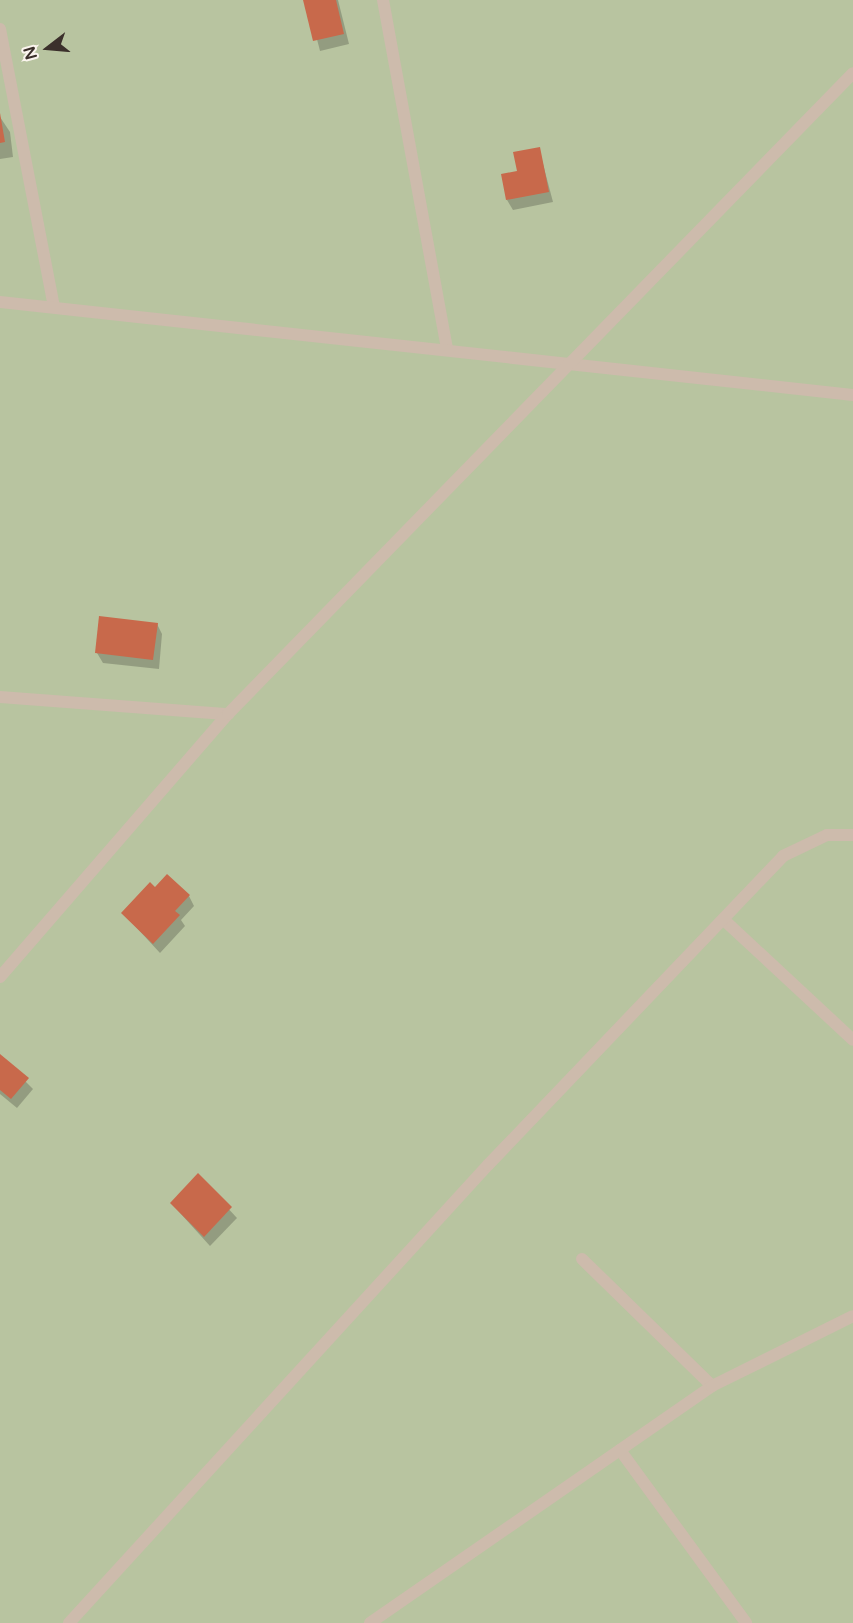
<!DOCTYPE html>
<style>
body{margin:0}
#map{position:relative;width:853px;height:1623px;overflow:hidden;background:#f4ebe1;font-family:"Varela Round",sans-serif}
div>[style]{position:absolute}
.green>*{inset:0;background:#b8c4a0}
.shadow>*{inset:0;background:#0003}
.building>*{inset:0;background:#c8694b}
.service>*{height:12px;margin:-6px;padding:0 6px;transform-origin:6px;border-radius:6px;background:#cdbbac}
span{translate:-50% -50%;white-space:nowrap;text-align:center;line-height:1.15;-webkit-text-stroke:4.5px #fbf5ee;paint-order:stroke}
.north{position:absolute;left:18px;top:18px;width:60px;height:60px;-webkit-text-stroke:4px #fbf5ee;paint-order:stroke;rotate:254deg;font-size:16px;font-weight:700;line-height:24px;text-align:center;color:#3b302b}
.north::after{content:'';display:block;margin:auto;width:21px;height:27px;background:#3b302b;clip-path:polygon(50% 0,100% 100%,50% 72%,0 100%)}
</style>
<div id="map">
<div class="green">
<i style="clip-path:polygon(0 0,853px 0,853px 1623px,0 1623px)"></i>
</div>
<div class="shadow">
<i style="clip-path:polygon(307px 0,338px 0,349px 44px,320px 51px)"></i>
<i style="clip-path:polygon(0 117px,10px 132px,13px 157px,0 159px)"></i>
<i style="clip-path:polygon(539px 149px,553px 202px,513px 210px,507px 200px,519px 172px)"></i>
<i style="clip-path:polygon(157px 624px,162px 634px,159px 669px,103px 663px,97px 653px)"></i>
<i style="clip-path:polygon(155px 889px,189px 896px,194px 906px,181px 920px,185px 926px,160px 953px,123px 913px)"></i>
<i style="clip-path:polygon(0 1056px,33px 1089px,17px 1108px,0 1094px)"></i>
<i style="clip-path:polygon(198px 1176px,237px 1218px,210px 1246px,171px 1203px)"></i>
</div>
<div class="building">
<i style="clip-path:polygon(303px 0,336px 0,344px 34px,313px 41px)"></i>
<i style="clip-path:polygon(0 113px,5px 142px,0 143px)"></i>
<i style="clip-path:polygon(540px 147px,549px 192px,506px 200px,501px 174px,517px 171px,513px 152px)"></i>
<i style="clip-path:polygon(99px 616px,158px 623px,153px 660px,95px 653px)"></i>
<i style="clip-path:polygon(167px 874px,190px 895px,175px 911px,180px 915px,153px 944px,121px 913px,150px 882px,155px 887px)"></i>
<i style="clip-path:polygon(0 1054px,29px 1078px,11px 1099px,0 1090px)"></i>
<i style="clip-path:polygon(198px 1173px,232px 1207px,204px 1237px,170px 1203px)"></i>
</div>
<div class="service">
<i style="left:383px;top:0;width:355px;rotate:79.6deg"></i>
<i style="left:0;top:29px;width:283px;rotate:79deg"></i>
<i style="left:0;top:302px;width:858px;rotate:6.22deg"></i>
<i style="left:0;top:697px;width:229px;rotate:4.3deg"></i>
<i style="left:724px;top:920px;width:176px;rotate:42.9deg"></i>
<i style="left:0;top:977px;width:348px;rotate:-49.1deg"></i>
<i style="left:228px;top:714px;width:895px;rotate:-45.72deg"></i>
<i style="left:582px;top:1259px;width:182px;rotate:44.3deg"></i>
<i style="left:620px;top:1450px;width:214px;rotate:53.9deg"></i>
<i style="left:69px;top:1623px;width:621px;rotate:-47.55deg"></i>
<i style="left:488px;top:1165px;width:427px;rotate:-46.3deg"></i>
<i style="left:783px;top:856px;width:49px;rotate:-25.5deg"></i>
<i style="left:827px;top:835px;width:26px"></i>
<i style="left:370px;top:1623px;width:416px;rotate:-34.7deg"></i>
<i style="left:712px;top:1386px;width:157px;rotate:-26.4deg"></i>
</div>
<div class="north">N</div>
</div>
